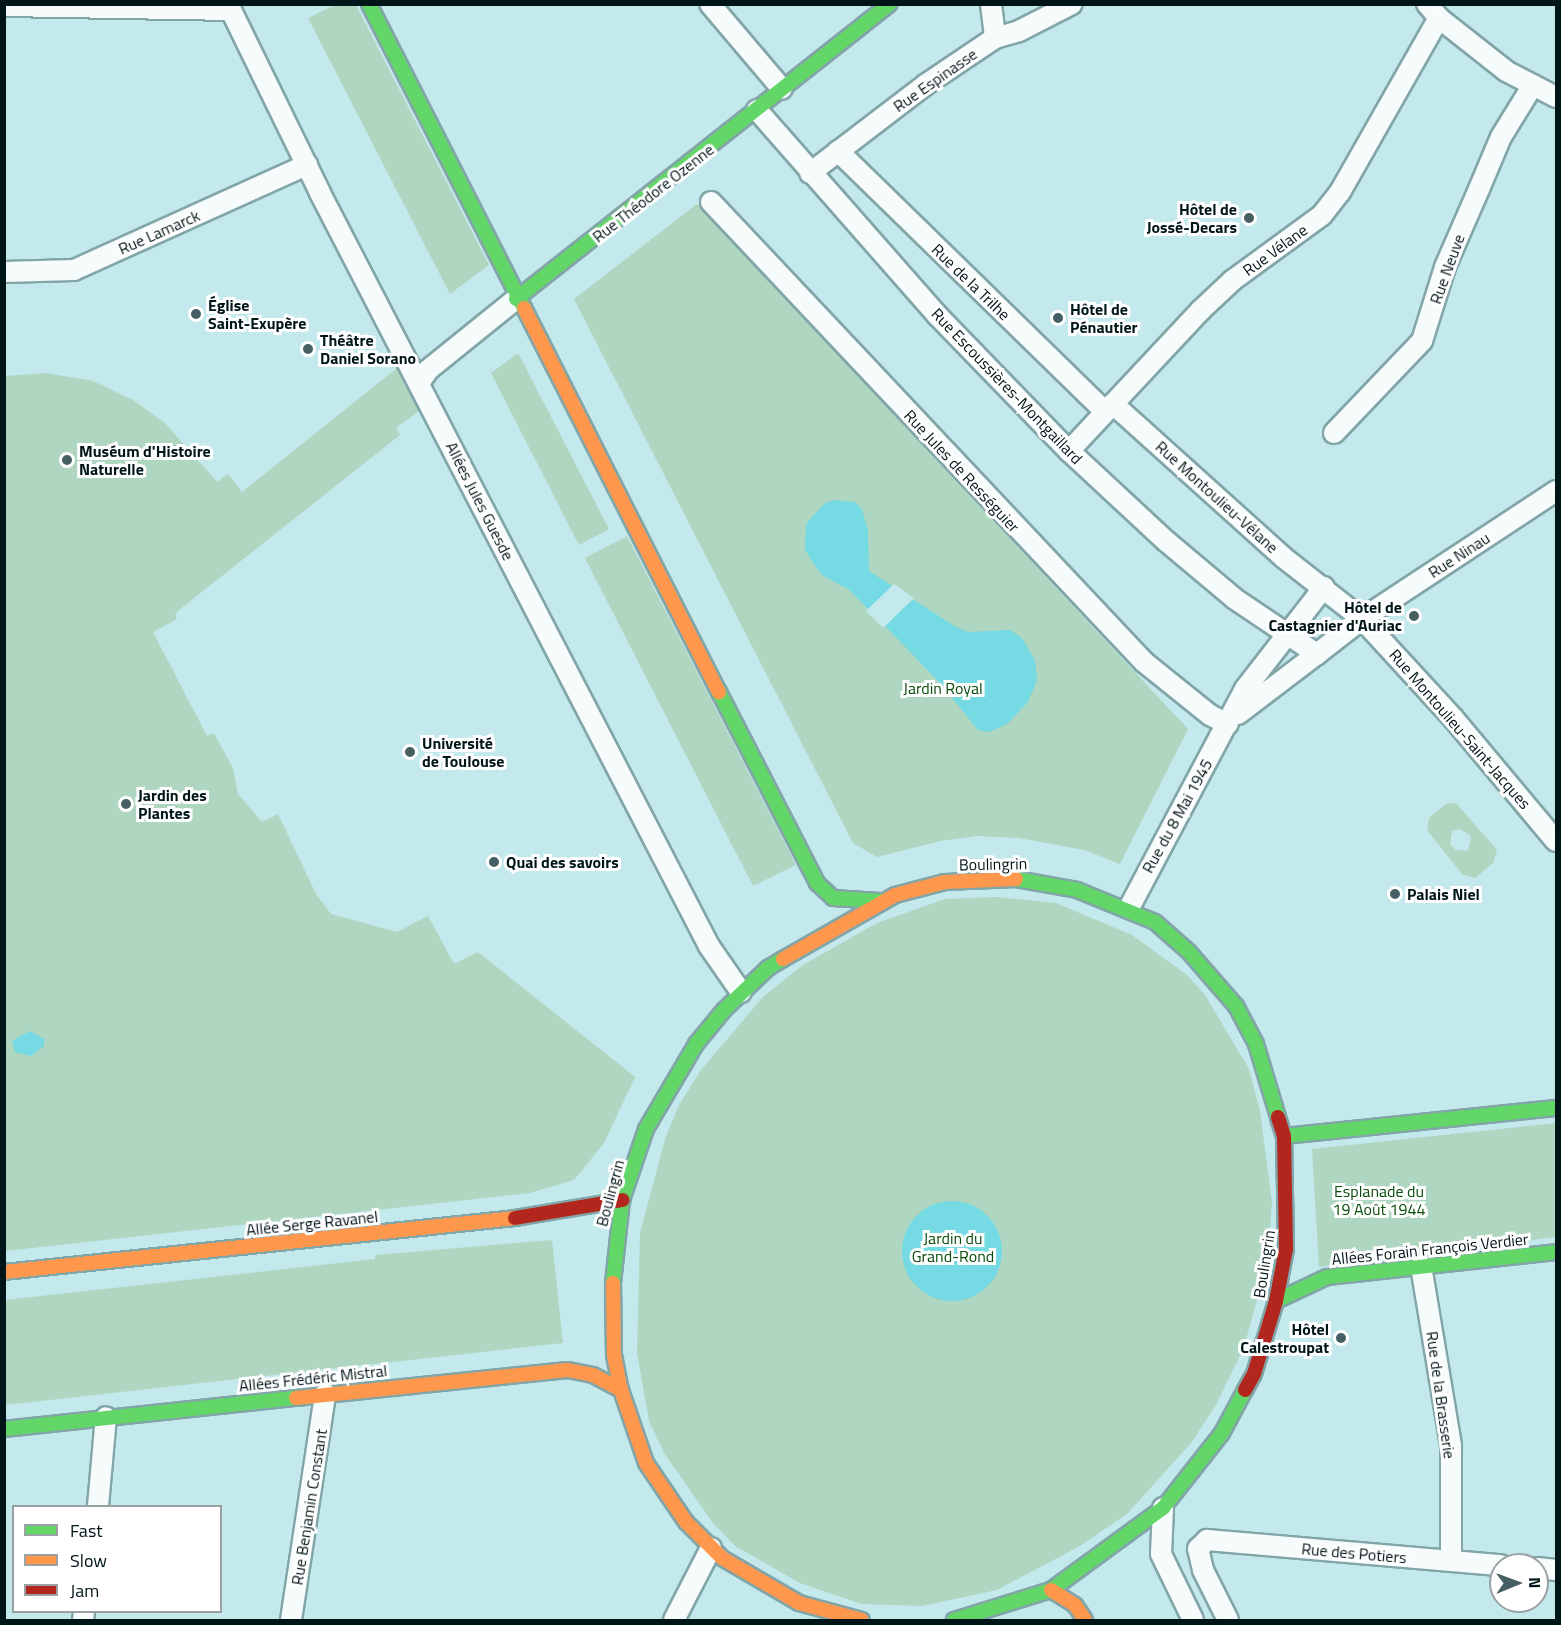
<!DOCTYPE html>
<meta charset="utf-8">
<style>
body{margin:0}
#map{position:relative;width:1561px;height:1625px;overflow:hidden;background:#c4e9ed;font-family:"Titillium Web",sans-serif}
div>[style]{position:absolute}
.green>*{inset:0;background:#afd6c0}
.water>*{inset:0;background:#75dae3}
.round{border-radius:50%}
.pier>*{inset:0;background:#c4e9ed}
.roads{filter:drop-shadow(2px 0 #82a5a8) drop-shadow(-2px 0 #82a5a8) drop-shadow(0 2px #82a5a8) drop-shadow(0 -2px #82a5a8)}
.street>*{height:20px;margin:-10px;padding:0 10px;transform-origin:10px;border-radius:10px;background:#f6fcfc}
.fast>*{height:14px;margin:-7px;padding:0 7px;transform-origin:7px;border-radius:7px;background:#63d668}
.slow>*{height:14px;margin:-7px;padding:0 7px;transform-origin:7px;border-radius:7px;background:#ff974d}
.jam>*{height:14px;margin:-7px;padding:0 7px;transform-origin:7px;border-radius:7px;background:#b3261e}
.dots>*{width:16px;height:16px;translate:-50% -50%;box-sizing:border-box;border:3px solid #fff;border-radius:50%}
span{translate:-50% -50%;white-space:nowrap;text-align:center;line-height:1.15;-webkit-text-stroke:6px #fff;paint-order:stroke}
.street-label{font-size:16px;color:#001517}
.poi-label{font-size:16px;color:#001517;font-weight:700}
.right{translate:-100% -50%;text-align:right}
.left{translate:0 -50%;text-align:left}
.park-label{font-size:16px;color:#094c0b}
.frame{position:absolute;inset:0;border:6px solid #001517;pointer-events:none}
.legend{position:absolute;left:12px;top:1505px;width:210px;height:108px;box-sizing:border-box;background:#fff;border:2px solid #99a1a2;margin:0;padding:8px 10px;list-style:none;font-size:18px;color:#001517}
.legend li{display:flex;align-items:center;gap:12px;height:30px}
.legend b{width:30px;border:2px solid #99a1a2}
.north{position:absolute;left:1489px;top:1553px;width:60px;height:60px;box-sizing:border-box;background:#fff;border:2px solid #99a1a2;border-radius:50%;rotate:89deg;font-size:16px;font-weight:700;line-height:24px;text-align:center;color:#001517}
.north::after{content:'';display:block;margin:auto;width:21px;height:27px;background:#455f62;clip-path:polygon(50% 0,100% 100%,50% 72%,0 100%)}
</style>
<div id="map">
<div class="green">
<i style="clip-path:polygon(335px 5px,356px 5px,489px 265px,450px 294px,308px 18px)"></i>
<i style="clip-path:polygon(697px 204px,1188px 729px,1120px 864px,1084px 850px,1019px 838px,978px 836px,940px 841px,877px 857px,853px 843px,574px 299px)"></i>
<i style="clip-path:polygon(518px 353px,609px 529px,579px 545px,491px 373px)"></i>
<i style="clip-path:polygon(397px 368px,419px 411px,396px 428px,400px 435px,184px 606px,175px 614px,177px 619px,153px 632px,207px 736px,214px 733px,233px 768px,238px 794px,262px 822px,278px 814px,316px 894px,331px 914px,397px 932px,428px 916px,454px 964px,478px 952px,635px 1077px,604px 1143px,579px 1174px,574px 1180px,530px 1193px,5px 1251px,5px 376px,46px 373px,93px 381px,133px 400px,165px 423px,217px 482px,228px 474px,242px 492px)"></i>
<i style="clip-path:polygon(627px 536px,796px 865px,753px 886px,585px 558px)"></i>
<i style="clip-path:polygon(evenodd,1456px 803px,1497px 850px,1493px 863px,1475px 878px,1462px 874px,1427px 830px,1429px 818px,1446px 804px,1456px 803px,1460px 829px,1471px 836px,1468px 851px,1456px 850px,1450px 844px,1452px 831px,1460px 829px)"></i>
<i style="clip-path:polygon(997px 897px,1056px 903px,1132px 935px,1187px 975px,1205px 995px,1249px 1069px,1260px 1111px,1272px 1202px,1268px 1261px,1244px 1347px,1216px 1405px,1191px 1443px,1127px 1514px,1080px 1546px,997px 1590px,922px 1606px,861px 1604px,800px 1583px,735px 1546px,713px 1523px,664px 1453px,649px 1421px,637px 1353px,640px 1233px,666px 1136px,679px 1105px,701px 1070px,763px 997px,803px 965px,877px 923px,945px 899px)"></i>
<i style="clip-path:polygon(1556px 1123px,1556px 1237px,1319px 1267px,1312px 1149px)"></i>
<i style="clip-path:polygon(552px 1240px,563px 1343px,5px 1405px,5px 1300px,375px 1259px,375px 1255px)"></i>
</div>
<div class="water">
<i style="clip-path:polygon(836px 500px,855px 502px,862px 509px,868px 531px,869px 571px,956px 627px,968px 632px,1010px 630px,1022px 638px,1035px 660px,1037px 680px,1028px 702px,1007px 724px,989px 732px,978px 730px,940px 683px,885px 626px,848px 589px,823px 576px,811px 560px,805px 549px,806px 524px,825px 503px)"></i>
<i style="clip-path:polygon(30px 1031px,44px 1039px,44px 1046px,31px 1056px,15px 1052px,12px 1041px)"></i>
<i class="round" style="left:902px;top:1201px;width:100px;height:100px"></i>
</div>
<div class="pier">
<i style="clip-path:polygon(894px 584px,914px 598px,883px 628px,866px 611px)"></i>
</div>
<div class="roads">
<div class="street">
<i style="left:228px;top:4px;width:210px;rotate:64deg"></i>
<i style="left:320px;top:193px;width:848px;rotate:62.68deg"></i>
<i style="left:709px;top:946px;width:56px;rotate:55.2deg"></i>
<i style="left:710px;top:4px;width:111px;rotate:49.7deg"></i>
<i style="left:991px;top:4px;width:34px;rotate:83deg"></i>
<i style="left:1427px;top:4px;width:18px;rotate:49deg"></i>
<i style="left:1439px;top:18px;width:85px;rotate:38.3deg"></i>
<i style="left:1506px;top:71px;width:56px;rotate:27.5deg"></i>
<i style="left:4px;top:6px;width:227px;rotate:1deg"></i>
<i style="left:757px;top:110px;width:273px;rotate:48.7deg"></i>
<i style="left:937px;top:315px;width:190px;rotate:45.9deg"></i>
<i style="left:1069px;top:451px;width:132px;rotate:42.9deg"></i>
<i style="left:1166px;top:541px;width:90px;rotate:40deg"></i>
<i style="left:1235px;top:599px;width:99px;rotate:33.9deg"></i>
<i style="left:1317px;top:654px;width:57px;rotate:-37.9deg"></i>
<i style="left:1362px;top:619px;width:100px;rotate:-141.9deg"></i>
<i style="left:1283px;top:557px;width:229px;rotate:-138deg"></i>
<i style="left:838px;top:151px;width:373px;rotate:44.3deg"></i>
<i style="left:810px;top:173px;width:145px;rotate:-37.4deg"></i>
<i style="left:925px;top:85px;width:84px;rotate:-33.9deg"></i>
<i style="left:995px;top:38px;width:25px;rotate:-16deg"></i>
<i style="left:1019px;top:31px;width:59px;rotate:-27deg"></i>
<i style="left:711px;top:202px;width:632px;rotate:46.73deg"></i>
<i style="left:1144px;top:662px;width:85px;rotate:38.8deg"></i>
<i style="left:1210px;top:715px;width:20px;rotate:27deg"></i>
<i style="left:4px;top:272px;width:70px;rotate:-1.6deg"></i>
<i style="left:74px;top:270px;width:256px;rotate:-24.3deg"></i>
<i style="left:419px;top:383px;width:16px;rotate:-55deg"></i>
<i style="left:428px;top:370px;width:113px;rotate:-38.9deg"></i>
<i style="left:1334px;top:433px;width:127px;rotate:-46.3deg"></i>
<i style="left:1422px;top:341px;width:77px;rotate:-72.7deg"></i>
<i style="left:1445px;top:267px;width:85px;rotate:-66.4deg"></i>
<i style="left:1479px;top:189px;width:56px;rotate:-67.1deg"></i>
<i style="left:1501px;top:137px;width:61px;rotate:-58.4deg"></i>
<i style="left:1069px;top:451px;width:193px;rotate:-46.9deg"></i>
<i style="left:1201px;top:310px;width:44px;rotate:-43.2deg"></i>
<i style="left:1233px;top:280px;width:110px;rotate:-36.1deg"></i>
<i style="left:1322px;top:215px;width:29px;rotate:-52deg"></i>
<i style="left:1340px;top:192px;width:200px;rotate:-60.4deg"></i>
<i style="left:1556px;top:491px;width:232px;rotate:146.6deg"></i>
<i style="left:1362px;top:619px;width:134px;rotate:47.4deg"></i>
<i style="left:1453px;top:718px;width:160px;rotate:50.1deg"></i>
<i style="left:1238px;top:714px;width:99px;rotate:-37.2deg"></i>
<i style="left:1129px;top:908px;width:248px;rotate:-62.1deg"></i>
<i style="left:1245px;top:689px;width:129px;rotate:-52.2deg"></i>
<i style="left:1421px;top:1266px;width:182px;rotate:80.5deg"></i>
<i style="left:1451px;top:1446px;width:115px;rotate:90deg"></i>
<i style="left:98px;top:1506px;width:89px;rotate:-84.9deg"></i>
<i style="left:1163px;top:1508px;width:46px;rotate:92.5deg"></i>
<i style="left:1161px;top:1554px;width:73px;rotate:64.1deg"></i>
<i style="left:1537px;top:1568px;width:19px;rotate:6deg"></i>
<i style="left:83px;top:1620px;width:8px;rotate:-83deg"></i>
<i style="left:291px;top:1620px;width:229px;rotate:-81.4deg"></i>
<i style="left:674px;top:1620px;width:81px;rotate:-62.8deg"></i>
<i style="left:1228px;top:1620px;width:56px;rotate:-116.6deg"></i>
<i style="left:1203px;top:1570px;width:22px;rotate:-103deg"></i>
<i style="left:1198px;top:1549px;width:13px;rotate:-45deg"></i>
<i style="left:1207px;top:1540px;width:295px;rotate:4.9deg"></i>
</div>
<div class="fast">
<i style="left:369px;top:4px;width:341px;rotate:63deg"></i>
<i style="left:516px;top:299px;width:476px;rotate:-38.3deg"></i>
<i style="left:719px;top:692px;width:215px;rotate:62.8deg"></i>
<i style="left:817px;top:883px;width:22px;rotate:43deg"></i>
<i style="left:833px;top:898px;width:47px;rotate:3.7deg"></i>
<i style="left:1016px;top:879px;width:62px;rotate:10.2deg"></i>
<i style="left:1077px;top:890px;width:84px;rotate:22.3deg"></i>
<i style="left:1155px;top:922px;width:45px;rotate:41.4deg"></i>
<i style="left:1189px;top:952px;width:72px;rotate:49deg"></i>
<i style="left:1236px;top:1006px;width:43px;rotate:62.2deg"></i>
<i style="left:1256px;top:1044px;width:76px;rotate:73.2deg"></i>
<i style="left:1284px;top:1136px;width:273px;rotate:-5.9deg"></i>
<i style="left:613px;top:1283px;width:83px;rotate:-83.8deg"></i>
<i style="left:622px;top:1200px;width:75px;rotate:-71.3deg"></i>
<i style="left:646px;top:1129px;width:99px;rotate:-59.5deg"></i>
<i style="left:696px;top:1044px;width:44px;rotate:-50.5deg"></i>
<i style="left:724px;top:1010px;width:61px;rotate:-43.7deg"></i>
<i style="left:768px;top:968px;width:17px;rotate:-31deg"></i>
<i style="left:1276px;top:1301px;width:56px;rotate:-25.2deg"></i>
<i style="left:1327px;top:1277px;width:230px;rotate:-6.2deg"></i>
<i style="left:4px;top:1429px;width:294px;rotate:-6.1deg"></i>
<i style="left:954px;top:1620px;width:102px;rotate:-17.2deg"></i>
<i style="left:1051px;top:1590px;width:139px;rotate:-36.2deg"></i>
<i style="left:1163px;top:1508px;width:95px;rotate:-51.8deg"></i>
<i style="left:1222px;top:1433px;width:49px;rotate:-61.9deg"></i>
</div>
<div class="slow">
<i style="left:524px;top:308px;width:431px;rotate:63.1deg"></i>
<i style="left:783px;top:959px;width:129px;rotate:-29.7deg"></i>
<i style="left:895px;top:895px;width:52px;rotate:-14.6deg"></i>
<i style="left:945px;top:882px;width:71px;rotate:-2.4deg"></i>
<i style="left:4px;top:1272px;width:514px;rotate:-6.03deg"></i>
<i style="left:613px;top:1283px;width:72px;rotate:89.2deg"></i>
<i style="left:614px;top:1355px;width:36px;rotate:79deg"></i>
<i style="left:621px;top:1390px;width:77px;rotate:71.1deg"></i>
<i style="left:646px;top:1463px;width:71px;rotate:55.9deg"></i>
<i style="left:686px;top:1522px;width:51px;rotate:45deg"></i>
<i style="left:722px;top:1558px;width:89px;rotate:30.3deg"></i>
<i style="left:799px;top:1603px;width:65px;rotate:15.1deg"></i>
<i style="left:296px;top:1398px;width:273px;rotate:-5.9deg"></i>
<i style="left:568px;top:1370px;width:25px;rotate:11deg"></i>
<i style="left:593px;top:1375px;width:32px;rotate:28deg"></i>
<i style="left:1051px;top:1590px;width:28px;rotate:32deg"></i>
<i style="left:1075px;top:1605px;width:18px;rotate:56deg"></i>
</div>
<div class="jam">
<i style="left:515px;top:1218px;width:109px;rotate:-9.5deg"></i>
<i style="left:1245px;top:1390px;width:18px;rotate:-61deg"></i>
<i style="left:1254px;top:1374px;width:76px;rotate:-73.2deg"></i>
<i style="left:1276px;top:1301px;width:53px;rotate:-79.1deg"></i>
<i style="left:1286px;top:1249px;width:113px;rotate:-91deg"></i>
<i style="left:1284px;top:1136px;width:20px;rotate:-108deg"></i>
</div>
</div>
<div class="dots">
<i style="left:1249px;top:218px;background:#455f62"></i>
<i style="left:196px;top:314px;background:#455f62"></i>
<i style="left:1058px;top:318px;background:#455f62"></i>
<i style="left:308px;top:349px;background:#455f62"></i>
<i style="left:67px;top:460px;background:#455f62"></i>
<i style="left:1414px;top:616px;background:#455f62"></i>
<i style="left:410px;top:752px;background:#455f62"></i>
<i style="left:126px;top:804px;background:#455f62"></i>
<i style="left:494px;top:862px;background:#455f62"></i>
<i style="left:1395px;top:894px;background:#455f62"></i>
<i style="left:1341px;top:1338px;background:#455f62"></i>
</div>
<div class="street-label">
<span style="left:935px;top:80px;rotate:-35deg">Rue Espinasse</span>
<span style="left:653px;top:193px;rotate:-38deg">Rue Théodore Ozenne</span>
<span style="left:159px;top:232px;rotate:-24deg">Rue Lamarck</span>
<span style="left:1275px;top:250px;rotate:-36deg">Rue Vélane</span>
<span style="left:1447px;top:269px;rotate:-70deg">Rue Neuve</span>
<span style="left:971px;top:282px;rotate:44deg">Rue de la Trilhe</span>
<span style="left:1007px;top:386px;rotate:46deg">Rue Escoussières-Montgaillard</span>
<span style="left:962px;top:471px;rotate:47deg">Rue Jules de Rességuier</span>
<span style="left:1217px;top:497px;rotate:42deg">Rue Montoulieu-Vélane</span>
<span style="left:480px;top:501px;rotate:63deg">Allées Jules Guesde</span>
<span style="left:1459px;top:555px;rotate:-33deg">Rue Ninau</span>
<span style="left:1460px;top:729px;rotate:49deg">Rue Montoulieu-Saint-Jacques</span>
<span style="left:1177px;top:816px;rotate:-61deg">Rue du 8 Mai 1945</span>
<span style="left:993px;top:864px;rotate:-1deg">Boulingrin</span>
<span style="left:610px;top:1193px;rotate:-75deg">Boulingrin</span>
<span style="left:312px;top:1223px;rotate:-6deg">Allée Serge Ravanel</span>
<span style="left:1430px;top:1249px;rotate:-6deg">Allées Forain François Verdier</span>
<span style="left:1264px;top:1264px;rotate:-81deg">Boulingrin</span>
<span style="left:313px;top:1378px;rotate:-6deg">Allées Frédéric Mistral</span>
<span style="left:1441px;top:1395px;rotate:82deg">Rue de la Brasserie</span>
<span style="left:309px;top:1507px;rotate:-81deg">Rue Benjamin Constant</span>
<span style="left:1354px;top:1553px;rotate:5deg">Rue des Potiers</span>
</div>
<div class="poi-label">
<span class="right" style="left:1237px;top:218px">Hôtel de<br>Jossé-Decars</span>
<span class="left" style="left:208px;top:314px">Église<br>Saint-Exupère</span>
<span class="left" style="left:1070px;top:318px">Hôtel de<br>Pénautier</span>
<span class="left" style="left:320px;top:349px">Théâtre<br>Daniel Sorano</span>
<span class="left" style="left:79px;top:460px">Muséum d'Histoire<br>Naturelle</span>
<span class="right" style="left:1402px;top:616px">Hôtel de<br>Castagnier d'Auriac</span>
<span class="left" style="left:422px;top:752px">Université<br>de Toulouse</span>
<span class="left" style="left:138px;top:804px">Jardin des<br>Plantes</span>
<span class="left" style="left:506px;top:862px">Quai des savoirs</span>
<span class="left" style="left:1407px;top:894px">Palais Niel</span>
<span class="right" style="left:1329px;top:1338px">Hôtel<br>Calestroupat</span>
</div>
<div class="park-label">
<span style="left:943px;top:688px">Jardin Royal</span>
<span style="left:1379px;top:1200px">Esplanade du<br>19 Août 1944</span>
<span style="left:953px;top:1247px">Jardin du<br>Grand-Rond</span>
</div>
<div class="frame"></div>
<ul class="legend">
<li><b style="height:8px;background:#63d668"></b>Fast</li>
<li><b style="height:8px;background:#ff974d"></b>Slow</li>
<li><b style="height:8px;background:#b3261e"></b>Jam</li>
</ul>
<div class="north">N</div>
</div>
